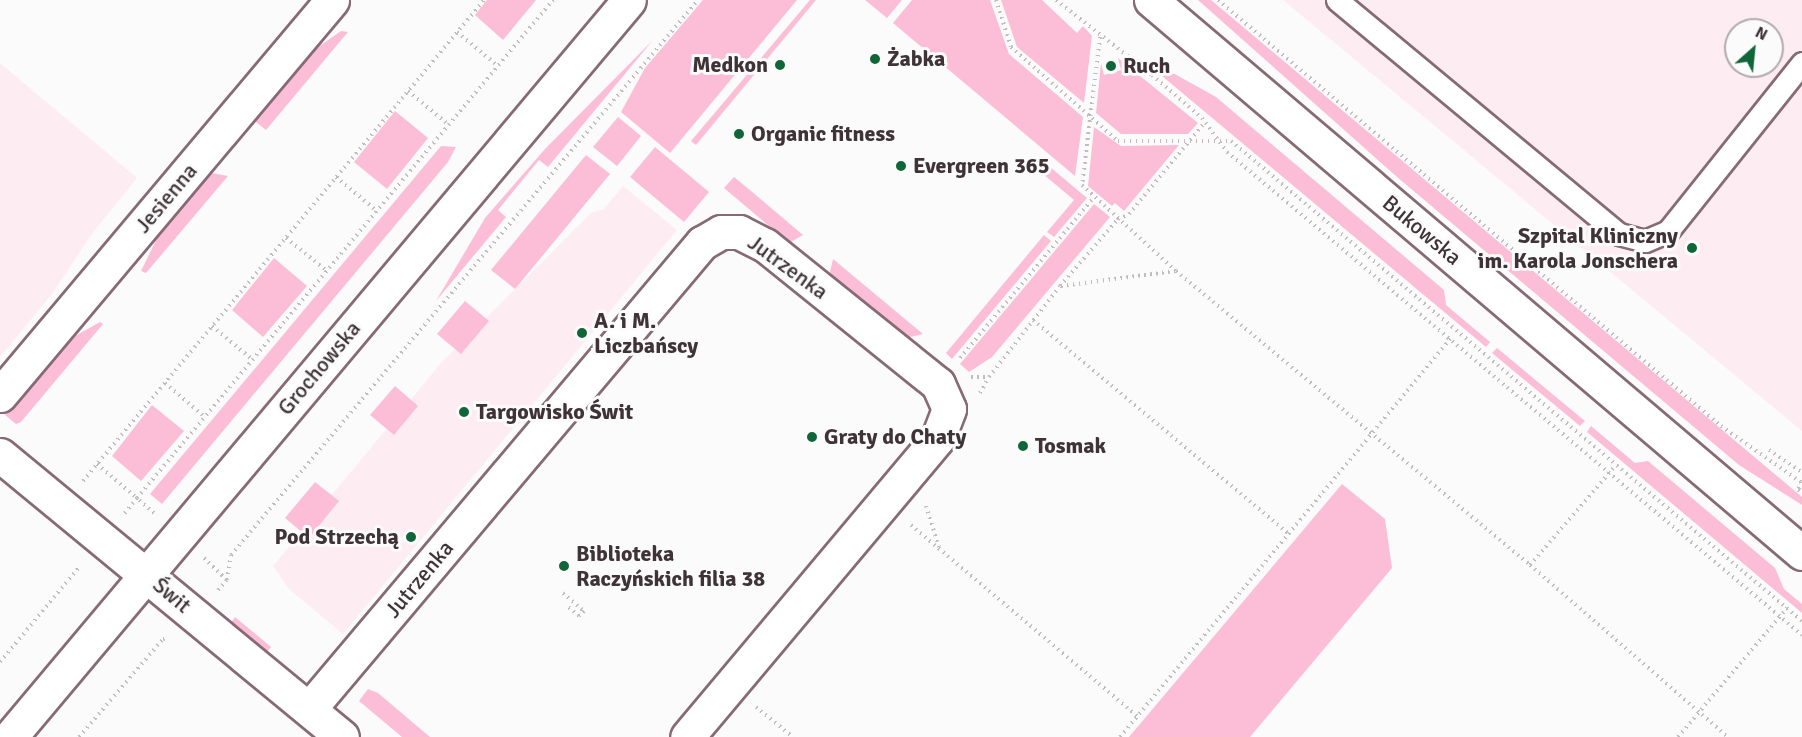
<!DOCTYPE html>
<meta charset="utf-8">
<style>
body{margin:0}
#map{position:relative;width:1802px;height:737px;overflow:hidden;background:#fbfbfb;font-family:Signika,sans-serif}
div>[style]{position:absolute}
.built>*{inset:0;background:#fdedf3}
.green>*{inset:0;background:#fbbed6}
.path>*{height:4px;margin-top:-2px;transform-origin:0;background:repeating-linear-gradient(90deg,#c1bdbf 0 1.5px,transparent 0 6px)}
.roads{filter:drop-shadow(2px 0 #866b75) drop-shadow(-2px 0 #866b75) drop-shadow(0 2px #866b75) drop-shadow(0 -2px #866b75)}
.lane>*{height:21px;margin:-10.5px;padding:0 10.5px;transform-origin:10.5px;border-radius:10.5px;background:#fff}
.street>*{height:33px;margin:-16.5px;padding:0 16.5px;transform-origin:16.5px;border-radius:16.5px;background:#fff}
.secondary>*{height:33px;margin:-16.5px;padding:0 16.5px;transform-origin:16.5px;border-radius:16.5px;background:#fff}
.dots>*{width:16px;height:16px;translate:-50% -50%;box-sizing:border-box;border:3px solid #fbfbfb;border-radius:50%}
span{translate:-50% -50%;white-space:nowrap;text-align:center;line-height:1.15;-webkit-text-stroke:6px #fbfbfb;paint-order:stroke}
.poi-label{font-size:22px;color:#3f3338;font-weight:700}
.left{translate:0 -50%;text-align:left}
.right{translate:-100% -50%;text-align:right}
.street-label{font-size:22px;color:#3f3338}
.north{position:absolute;left:1724px;top:18px;width:60px;height:60px;box-sizing:border-box;background:#fbfbfb;border:2px solid #b0abad;border-radius:50%;rotate:27deg;font-size:16px;font-weight:700;line-height:24px;text-align:center;color:#3f3338}
.north::after{content:'';display:block;margin:auto;width:21px;height:27px;background:#106638;clip-path:polygon(50% 0,100% 100%,50% 72%,0 100%)}
</style>
<div id="map">
<div class="built">
<i style="clip-path:polygon(evenodd,1283px 0,1802px 0,1802px 431px,1283px 0,1736px 30px,1772px 30px,1772px 66px,1736px 66px,1736px 30px)"></i>
<i style="clip-path:polygon(0 63px,137px 178px,91px 235px,52px 294px,0 357px)"></i>
<i style="clip-path:polygon(623px 186px,677px 230px,343px 634px,289px 589px,273px 566px,441px 363px,591px 213px,604px 209px)"></i>
</div>
<div class="green">
<i style="clip-path:polygon(487px 0,536px 0,503px 40px,475px 15px)"></i>
<i style="clip-path:polygon(703px 0,797px 0,670px 153px,621px 112px,645px 68px)"></i>
<i style="clip-path:polygon(810px 0,816px 0,696px 145px,691px 141px)"></i>
<i style="clip-path:polygon(865px 0,902px 0,887px 18px)"></i>
<i style="clip-path:polygon(912px 0,990px 0,1009px 54px,1083px 117px,1075px 176px,893px 23px)"></i>
<i style="clip-path:polygon(1001px 0,1042px 0,1077px 33px,1083px 26px,1092px 36px,1084px 103px,1017px 47px)"></i>
<i style="clip-path:polygon(1198px 0,1211px 0,1802px 497px,1802px 505px,1739px 465px,1397px 177px)"></i>
<i style="clip-path:polygon(341px 31px,348px 32px,266px 130px,252px 119px,301px 59px)"></i>
<i style="clip-path:polygon(653px 40px,548px 167px,539px 160px,498px 210px,506px 217px,436px 301px,485px 218px,545px 149px)"></i>
<i style="clip-path:polygon(1118px 58px,1198px 123px,1188px 134px,1121px 134px,1096px 113px,1101px 63px,1104px 75px,1121px 70px)"></i>
<i style="clip-path:polygon(1155px 63px,1216px 97px,1444px 290px,1446px 305px,1490px 342px,1486px 347px,1156px 71px)"></i>
<i style="clip-path:polygon(395px 111px,428px 138px,387px 189px,354px 162px)"></i>
<i style="clip-path:polygon(618px 117px,641px 136px,617px 166px,593px 147px)"></i>
<i style="clip-path:polygon(1094px 127px,1121px 146px,1179px 145px,1124px 211px,1115px 203px,1112px 206px,1088px 186px)"></i>
<i style="clip-path:polygon(441px 146px,456px 147px,448px 162px,162px 504px,150px 494px)"></i>
<i style="clip-path:polygon(655px 147px,709px 192px,684px 222px,630px 177px)"></i>
<i style="clip-path:polygon(586px 155px,610px 174px,515px 289px,491px 270px)"></i>
<i style="clip-path:polygon(1044px 162px,1087px 198px,1054px 237px,1047px 232px,1074px 200px,1037px 169px)"></i>
<i style="clip-path:polygon(207px 172px,228px 176px,146px 273px,141px 271px,162px 228px)"></i>
<i style="clip-path:polygon(734px 177px,745px 186px,803px 235px,789px 243px,724px 188px)"></i>
<i style="clip-path:polygon(1094px 204px,1110px 217px,992px 357px,969px 372px,960px 364px)"></i>
<i style="clip-path:polygon(1044px 235px,1051px 241px,952px 359px,946px 353px)"></i>
<i style="clip-path:polygon(274px 258px,307px 286px,263px 337px,232px 310px)"></i>
<i style="clip-path:polygon(833px 259px,923px 334px,906px 338px,833px 278px,830px 272px)"></i>
<i style="clip-path:polygon(465px 301px,489px 321px,461px 354px,437px 334px)"></i>
<i style="clip-path:polygon(100px 322px,103px 324px,21px 422px,16px 424px,5px 415px,68px 340px)"></i>
<i style="clip-path:polygon(1497px 348px,1585px 421px,1580px 426px,1492px 353px)"></i>
<i style="clip-path:polygon(395px 386px,418px 406px,394px 435px,370px 415px)"></i>
<i style="clip-path:polygon(152px 405px,184px 431px,141px 481px,112px 456px)"></i>
<i style="clip-path:polygon(1591px 426px,1635px 463px,1648px 461px,1775px 568px,1784px 589px,1802px 604px,1802px 613px,1587px 432px)"></i>
<i style="clip-path:polygon(315px 482px,339px 501px,309px 538px,285px 518px)"></i>
<i style="clip-path:polygon(1342px 484px,1385px 519px,1392px 568px,1250px 737px,1129px 737px)"></i>
<i style="clip-path:polygon(235px 617px,271px 647px,267px 652px,301px 680px,230px 624px)"></i>
<i style="clip-path:polygon(368px 689px,378px 693px,430px 737px,402px 737px,359px 701px)"></i>
</div>
<div class="path">
<i style="left:996px;top:0;width:49px;rotate:72.3deg"></i>
<i style="left:1011px;top:47px;width:142px;rotate:41.3deg"></i>
<i style="left:1118px;top:141px;width:113px"></i>
<i style="left:1231px;top:141px;width:746px;rotate:40.05deg"></i>
<i style="left:1056px;top:0;width:122px;rotate:38deg"></i>
<i style="left:1152px;top:75px;width:66px;rotate:40.7deg"></i>
<i style="left:1202px;top:118px;width:42px;rotate:53.7deg"></i>
<i style="left:1227px;top:152px;width:751px;rotate:40.03deg"></i>
<i style="left:1218px;top:0;width:659px;rotate:40.26deg"></i>
<i style="left:1721px;top:426px;width:99px;rotate:35.1deg"></i>
<i style="left:457px;top:32px;width:53px;rotate:39.7deg"></i>
<i style="left:1100px;top:37px;width:149px;rotate:96.9deg"></i>
<i style="left:1082px;top:185px;width:127px;rotate:42.5deg"></i>
<i style="left:1176px;top:271px;width:460px;rotate:39.7deg"></i>
<i style="left:1530px;top:565px;width:262px;rotate:41deg"></i>
<i style="left:408px;top:91px;width:53px;rotate:39.7deg"></i>
<i style="left:336px;top:177px;width:53px;rotate:39.7deg"></i>
<i style="left:286px;top:238px;width:53px;rotate:38.8deg"></i>
<i style="left:1061px;top:286px;width:115px;rotate:-7.5deg"></i>
<i style="left:1033px;top:320px;width:335px;rotate:39.9deg"></i>
<i style="left:212px;top:326px;width:53px;rotate:39.7deg"></i>
<i style="left:960px;top:358px;width:209px;rotate:-50.2deg"></i>
<i style="left:971px;top:377px;width:18px"></i>
<i style="left:989px;top:377px;width:115px;rotate:-52deg"></i>
<i style="left:1060px;top:286px;width:89px;rotate:-49.1deg"></i>
<i style="left:1118px;top:219px;width:12px;rotate:-24deg"></i>
<i style="left:1129px;top:214px;width:119px;rotate:-50.4deg"></i>
<i style="left:165px;top:383px;width:52px;rotate:40.4deg"></i>
<i style="left:980px;top:393px;width:18px;rotate:-61deg"></i>
<i style="left:1769px;top:450px;width:40px;rotate:34deg"></i>
<i style="left:97px;top:464px;width:52px;rotate:40.4deg"></i>
<i style="left:137px;top:498px;width:21px;rotate:129deg"></i>
<i style="left:83px;top:481px;width:626px;rotate:-50.18deg"></i>
<i style="left:1802px;top:482px;width:9px;rotate:117deg"></i>
<i style="left:1798px;top:490px;width:5px;rotate:37deg"></i>
<i style="left:926px;top:506px;width:43px;rotate:72.4deg"></i>
<i style="left:154px;top:513px;width:23px;rotate:-139deg"></i>
<i style="left:137px;top:498px;width:649px;rotate:-50.13deg"></i>
<i style="left:911px;top:525px;width:296px;rotate:40.2deg"></i>
<i style="left:204px;top:558px;width:32px;rotate:44deg"></i>
<i style="left:1530px;top:565px;width:132px;rotate:-49.3deg"></i>
<i style="left:218px;top:590px;width:13px;rotate:-48deg"></i>
<i style="left:227px;top:580px;width:25px;rotate:-81deg"></i>
<i style="left:231px;top:555px;width:725px;rotate:-49.92deg"></i>
<i style="left:563px;top:593px;width:28px;rotate:41deg"></i>
<i style="left:584px;top:611px;width:7px;rotate:135deg"></i>
<i style="left:579px;top:616px;width:17px;rotate:-140deg"></i>
<i style="left:0;top:662px;width:125px;rotate:-50.2deg"></i>
<i style="left:756px;top:707px;width:48px;rotate:39deg"></i>
<i style="left:79px;top:737px;width:129px;rotate:-49.4deg"></i>
<i style="left:163px;top:639px;width:5px;rotate:-11deg"></i>
<i style="left:1120px;top:737px;width:518px;rotate:-50.32deg"></i>
<i style="left:1678px;top:737px;width:169px;rotate:-49.8deg"></i>
</div>
<div class="roads">
<div class="lane">
<i style="left:1337px;top:0;width:366px;rotate:39.7deg"></i>
<i style="left:1619px;top:234px;width:27px;rotate:15deg"></i>
<i style="left:1645px;top:241px;width:25px;rotate:-23deg"></i>
<i style="left:1668px;top:231px;width:215px;rotate:-51.4deg"></i>
</div>
<div class="street">
<i style="left:0;top:395px;width:516px;rotate:-49.95deg"></i>
<i style="left:0;top:455px;width:443px;rotate:39.5deg"></i>
<i style="left:309px;top:709px;width:610px;rotate:-49.86deg"></i>
<i style="left:702px;top:243px;width:22px;rotate:-30deg"></i>
<i style="left:721px;top:232px;width:18px"></i>
<i style="left:739px;top:232px;width:29px;rotate:27deg"></i>
<i style="left:765px;top:245px;width:222px;rotate:38.8deg"></i>
<i style="left:938px;top:384px;width:27px;rotate:66deg"></i>
<i style="left:949px;top:409px;width:31px;rotate:111deg"></i>
<i style="left:938px;top:438px;width:390px;rotate:130deg"></i>
</div>
<div class="secondary">
<i style="left:1151px;top:0;width:854px;rotate:40.35deg"></i>
<i style="left:10px;top:737px;width:962px;rotate:-49.97deg"></i>
</div>
</div>
<div class="dots">
<i style="left:875px;top:59px;background:#106638"></i>
<i style="left:780px;top:65px;background:#106638"></i>
<i style="left:1111px;top:66px;background:#106638"></i>
<i style="left:739px;top:134px;background:#106638"></i>
<i style="left:901px;top:166px;background:#106638"></i>
<i style="left:1692px;top:248px;background:#106638"></i>
<i style="left:582px;top:333px;background:#106638"></i>
<i style="left:464px;top:412px;background:#106638"></i>
<i style="left:812px;top:437px;background:#106638"></i>
<i style="left:1023px;top:446px;background:#106638"></i>
<i style="left:411px;top:537px;background:#106638"></i>
<i style="left:564px;top:566px;background:#106638"></i>
</div>
<div class="poi-label">
<span class="left" style="left:887px;top:59px">Żabka</span>
<span class="right" style="left:768px;top:65px">Medkon</span>
<span class="left" style="left:1123px;top:66px">Ruch</span>
<span class="left" style="left:751px;top:134px">Organic fitness</span>
<span class="left" style="left:913px;top:166px">Evergreen 365</span>
<span class="right" style="left:1678px;top:248px">Szpital Kliniczny<br>im. Karola Jonschera</span>
<span class="left" style="left:594px;top:333px">A. i M.<br>Liczbańscy</span>
<span class="left" style="left:476px;top:412px">Targowisko Świt</span>
<span class="left" style="left:824px;top:437px">Graty do Chaty</span>
<span class="left" style="left:1035px;top:446px">Tosmak</span>
<span class="right" style="left:399px;top:537px">Pod Strzechą</span>
<span class="left" style="left:576px;top:566px">Biblioteka<br>Raczyńskich filia 38</span>
</div>
<div class="street-label">
<span style="left:166px;top:198px;rotate:-50deg">Jesienna</span>
<span style="left:1422px;top:230px;rotate:40deg">Bukowska</span>
<span style="left:788px;top:267px;rotate:36deg">Jutrzenka</span>
<span style="left:319px;top:368px;rotate:-50deg">Grochowska</span>
<span style="left:419px;top:579px;rotate:-50deg">Jutrzenka</span>
<span style="left:172px;top:595px;rotate:40deg">Świt</span>
</div>
<div class="north">N</div>
</div>
